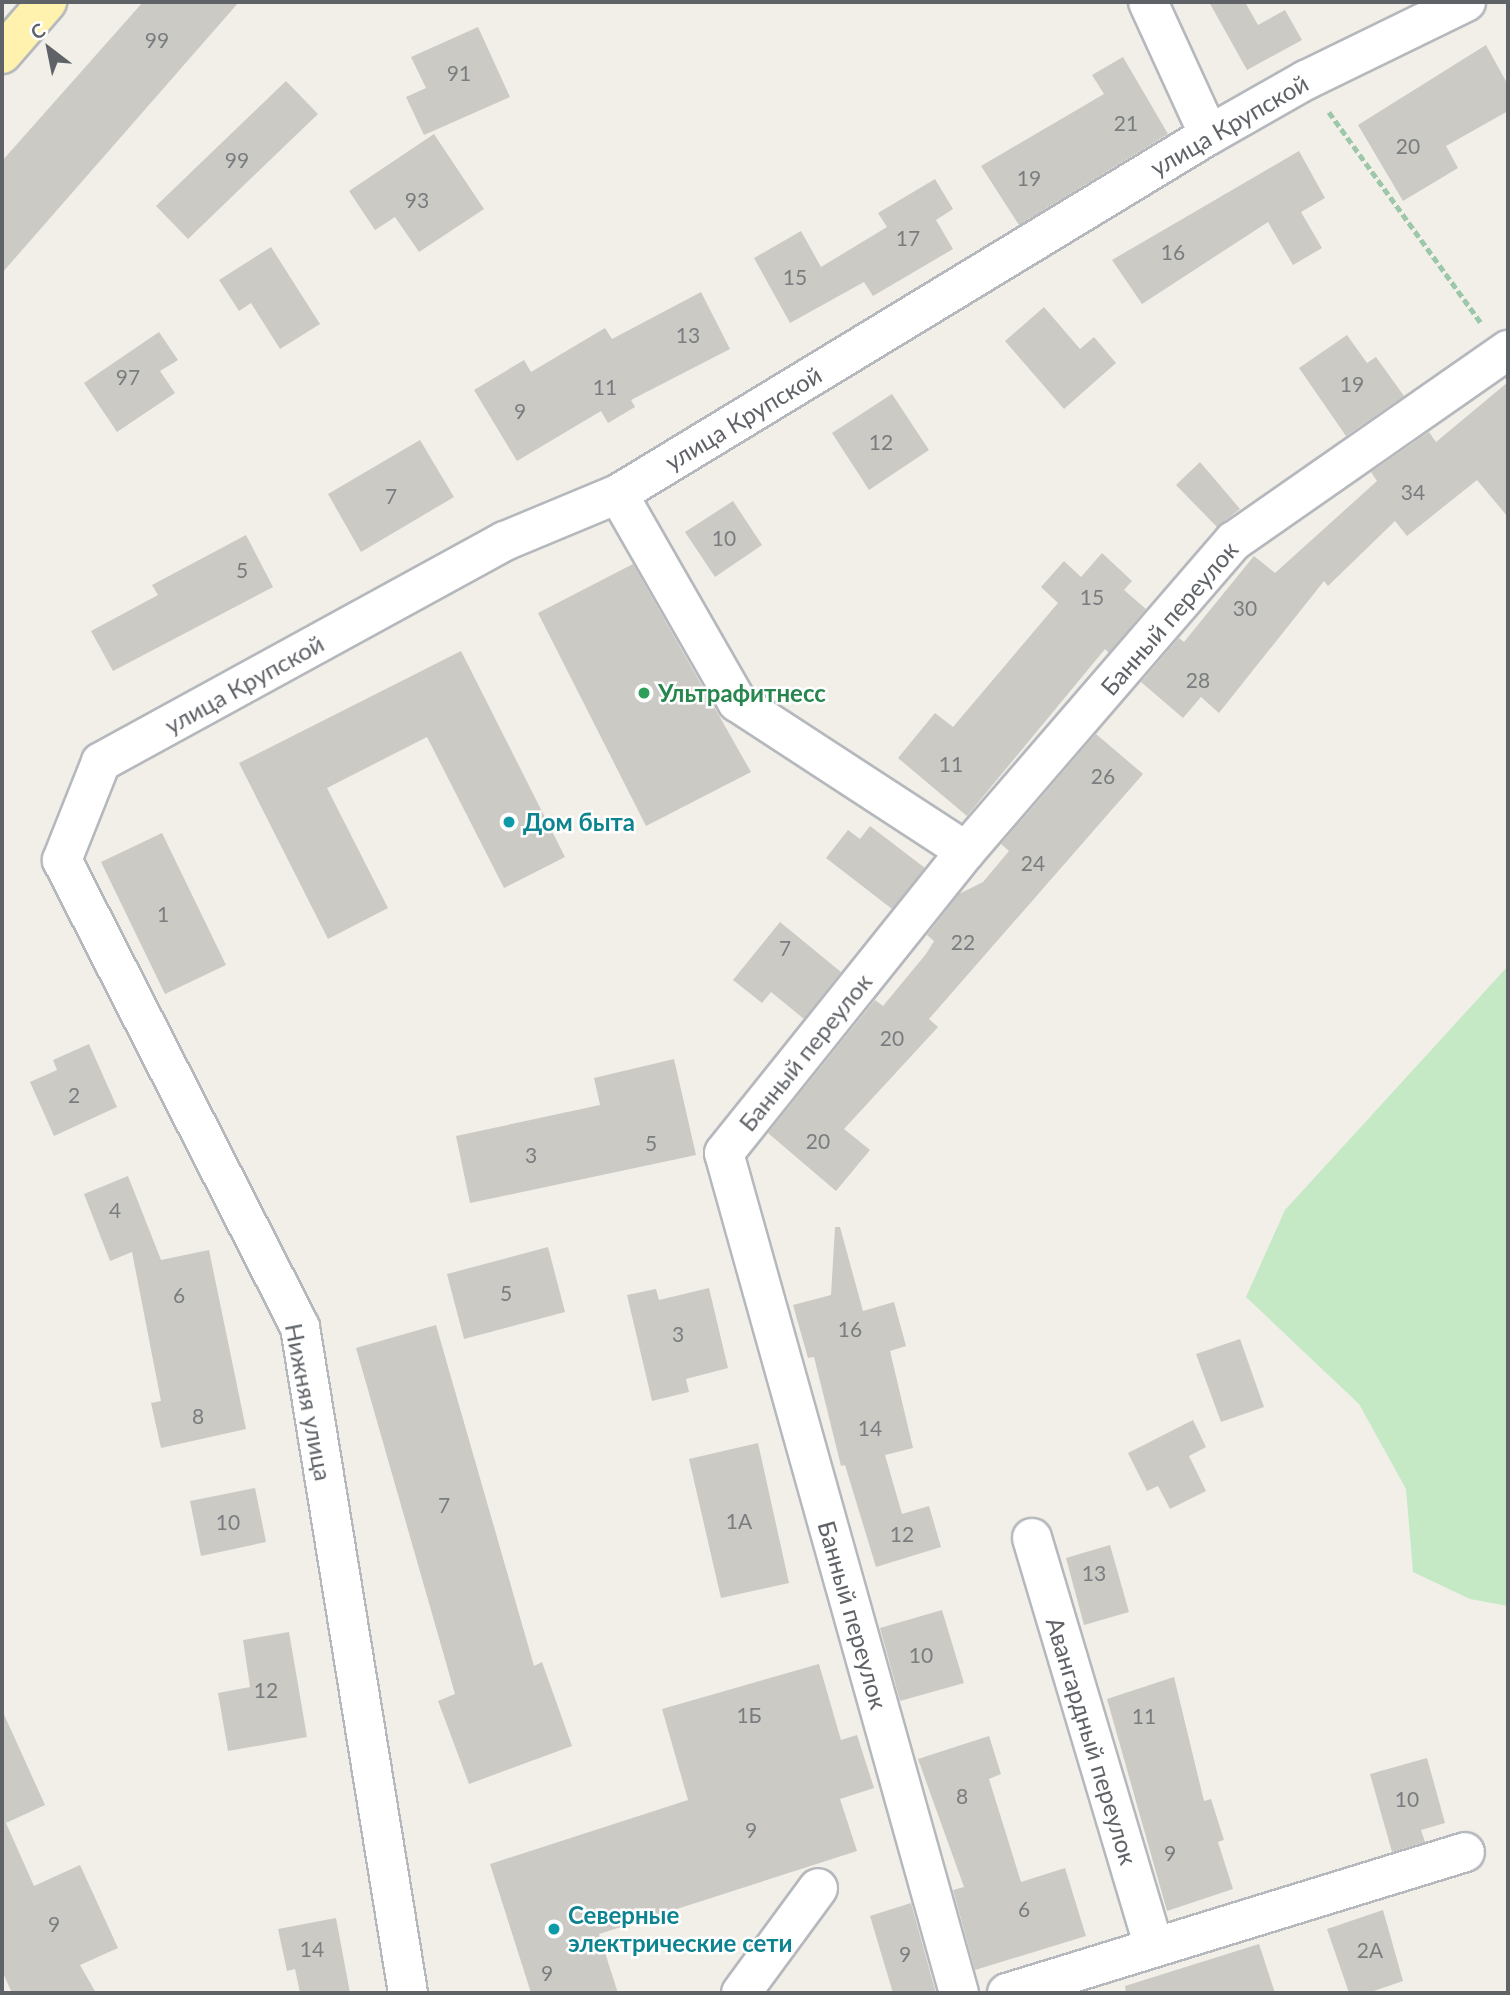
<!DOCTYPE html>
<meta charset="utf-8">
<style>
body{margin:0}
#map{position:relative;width:1510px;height:1995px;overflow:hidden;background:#f1efe8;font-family:Lato,sans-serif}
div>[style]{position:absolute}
.green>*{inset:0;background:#c5e8c5}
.building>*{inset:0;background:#cccac5}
.path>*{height:4.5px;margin-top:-2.25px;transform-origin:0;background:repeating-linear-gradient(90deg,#9cc7a9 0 7px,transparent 0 10.5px)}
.roads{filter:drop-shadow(2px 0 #b5b8bc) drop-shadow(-2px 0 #b5b8bc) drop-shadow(0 2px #b5b8bc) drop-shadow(0 -2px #b5b8bc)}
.minor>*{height:38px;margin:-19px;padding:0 19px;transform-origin:19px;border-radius:19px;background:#fff}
.major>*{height:38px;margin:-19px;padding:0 19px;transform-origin:19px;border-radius:19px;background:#fff2af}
.dots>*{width:19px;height:19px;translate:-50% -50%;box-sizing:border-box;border:4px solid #fff;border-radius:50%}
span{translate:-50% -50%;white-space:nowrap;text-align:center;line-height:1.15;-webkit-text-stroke:5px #fff;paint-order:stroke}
.number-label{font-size:21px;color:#7a7d7f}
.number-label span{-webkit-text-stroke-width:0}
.street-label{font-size:24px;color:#5f6368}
.leisure-label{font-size:24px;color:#27864d;font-weight:700}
.left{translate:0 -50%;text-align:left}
.culture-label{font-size:24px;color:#0d838f;font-weight:700}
.frame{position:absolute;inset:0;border:4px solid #5f6368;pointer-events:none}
.north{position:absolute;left:14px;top:14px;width:70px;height:70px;-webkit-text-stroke:5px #fff;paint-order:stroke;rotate:328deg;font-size:19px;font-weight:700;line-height:28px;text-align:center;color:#5f6368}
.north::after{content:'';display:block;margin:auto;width:24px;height:32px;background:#5f6368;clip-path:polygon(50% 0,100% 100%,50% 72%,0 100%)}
</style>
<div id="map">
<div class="green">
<i style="clip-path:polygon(1508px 966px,1508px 1606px,1470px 1599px,1413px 1572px,1406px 1489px,1359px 1404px,1246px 1297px,1285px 1210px)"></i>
</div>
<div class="building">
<i style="clip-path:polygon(143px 2px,239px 2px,2px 273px,2px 161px)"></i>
<i style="clip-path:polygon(1209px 2px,1245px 2px,1258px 25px,1285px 10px,1302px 40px,1247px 70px)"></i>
<i style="clip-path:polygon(478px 27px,510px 97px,424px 135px,406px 97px,426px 88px,411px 57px)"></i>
<i style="clip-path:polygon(1486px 45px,1508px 85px,1508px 111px,1446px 146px,1458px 168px,1403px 201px,1358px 125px)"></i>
<i style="clip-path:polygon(1123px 57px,1168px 134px,1019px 225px,981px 166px,1104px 94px,1092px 75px)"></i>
<i style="clip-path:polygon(286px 81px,318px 114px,188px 239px,156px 206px)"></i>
<i style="clip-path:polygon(434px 134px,484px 209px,419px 252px,395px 217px,375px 230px,349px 191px)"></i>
<i style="clip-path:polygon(1299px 151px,1325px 198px,1301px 212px,1322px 248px,1293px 265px,1268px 222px,1142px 304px,1112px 260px)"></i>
<i style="clip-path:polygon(935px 179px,953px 209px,936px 220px,953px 249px,873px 296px,864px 282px,790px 323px,754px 258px,801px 231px,821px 267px,887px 227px,878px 213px)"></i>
<i style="clip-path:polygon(271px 247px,320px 324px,280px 349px,251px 303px,239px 311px,219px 280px)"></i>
<i style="clip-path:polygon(701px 292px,730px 349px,631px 400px,635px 407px,608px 423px,601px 411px,517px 461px,474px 390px,524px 360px,531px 372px,605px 328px,612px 339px)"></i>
<i style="clip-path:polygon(1044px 307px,1080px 349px,1094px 337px,1116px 363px,1064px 409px,1005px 341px)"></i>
<i style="clip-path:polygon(159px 332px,178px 360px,160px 371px,175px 393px,117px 432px,84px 383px)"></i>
<i style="clip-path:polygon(1347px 335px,1367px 363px,1376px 357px,1404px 396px,1346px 436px,1299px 368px)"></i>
<i style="clip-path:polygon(1508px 382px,1508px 517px,1477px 480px,1407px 536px,1395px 521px,1328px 586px,1324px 581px,1219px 713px,1201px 697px,1183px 718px,1141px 682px,1179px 638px,1184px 642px,1254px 556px,1275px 573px,1377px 481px,1371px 472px,1429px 432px,1436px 442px)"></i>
<i style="clip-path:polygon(892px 394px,929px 450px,869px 490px,832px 433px)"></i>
<i style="clip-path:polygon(420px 440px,454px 497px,361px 552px,328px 494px)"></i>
<i style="clip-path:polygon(1200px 462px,1240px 509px,1217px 527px,1176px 485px)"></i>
<i style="clip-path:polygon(733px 501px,762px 545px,715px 577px,685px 532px)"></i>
<i style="clip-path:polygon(246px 535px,273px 587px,113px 671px,91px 631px,158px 595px,152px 585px)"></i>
<i style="clip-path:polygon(1102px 553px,1132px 581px,1124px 590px,1146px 609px,1109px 653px,1105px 649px,967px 816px,898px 758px,935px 713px,953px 727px,1058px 603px,1041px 587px,1064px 561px,1081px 577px)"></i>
<i style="clip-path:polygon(633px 564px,751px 772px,646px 826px,538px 613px)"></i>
<i style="clip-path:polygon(461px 651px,565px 857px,504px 888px,427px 737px,327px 788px,388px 908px,328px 939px,239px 763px)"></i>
<i style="clip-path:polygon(1096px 734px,1143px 774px,929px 1019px,938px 1027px,844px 1129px,870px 1150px,836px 1191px,768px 1133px,875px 1000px,883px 1006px,926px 954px,934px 941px,927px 935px,959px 894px,983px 882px,1009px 851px,1001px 844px)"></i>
<i style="clip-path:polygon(870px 826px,925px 868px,892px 909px,826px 858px,848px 830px,860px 839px)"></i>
<i style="clip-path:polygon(162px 833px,226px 965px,165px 994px,101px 862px)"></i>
<i style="clip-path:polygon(780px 922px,841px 972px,804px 1019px,771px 992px,762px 1003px,733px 980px)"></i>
<i style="clip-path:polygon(89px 1044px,117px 1107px,54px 1136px,30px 1082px,57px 1070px,53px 1060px)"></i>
<i style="clip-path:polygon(674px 1059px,696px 1155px,470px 1203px,456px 1136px,600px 1105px,594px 1078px)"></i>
<i style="clip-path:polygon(128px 1176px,161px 1260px,209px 1250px,246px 1429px,161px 1448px,151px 1403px,161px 1401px,132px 1252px,110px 1261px,84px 1194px)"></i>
<i style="clip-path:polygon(835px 1227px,840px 1227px,863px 1311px,894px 1302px,906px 1346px,890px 1351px,913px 1448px,885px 1455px,902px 1514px,929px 1506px,941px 1547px,876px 1567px,845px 1465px,841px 1466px,814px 1357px,808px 1358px,793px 1305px,831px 1295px)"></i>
<i style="clip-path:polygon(548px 1247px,565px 1312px,464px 1339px,447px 1274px)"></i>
<i style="clip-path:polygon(709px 1288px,728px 1368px,686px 1379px,689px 1392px,652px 1401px,627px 1295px,656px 1289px,659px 1300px)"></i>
<i style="clip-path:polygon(436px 1325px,534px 1666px,542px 1662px,572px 1746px,469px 1784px,438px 1701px,455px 1694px,356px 1348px)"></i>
<i style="clip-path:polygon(1240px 1339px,1264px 1407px,1221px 1422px,1196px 1354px)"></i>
<i style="clip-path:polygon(1193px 1420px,1206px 1447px,1189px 1456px,1206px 1491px,1170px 1509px,1158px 1486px,1147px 1491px,1128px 1453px)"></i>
<i style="clip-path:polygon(758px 1443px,789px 1583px,721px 1598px,689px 1459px)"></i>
<i style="clip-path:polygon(255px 1488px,266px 1542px,201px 1556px,190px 1501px)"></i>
<i style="clip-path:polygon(1110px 1545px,1129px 1612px,1084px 1625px,1066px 1558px)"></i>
<i style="clip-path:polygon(942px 1610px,964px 1683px,900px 1701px,880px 1628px)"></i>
<i style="clip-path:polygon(289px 1632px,307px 1737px,228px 1751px,218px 1693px,250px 1687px,243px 1640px)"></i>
<i style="clip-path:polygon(819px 1664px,841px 1740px,857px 1735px,874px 1788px,840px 1799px,857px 1851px,599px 1934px,618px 1993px,531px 1993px,490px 1864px,688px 1800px,662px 1709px)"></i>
<i style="clip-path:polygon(1174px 1677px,1204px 1801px,1211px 1799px,1224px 1840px,1218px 1842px,1233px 1889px,1167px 1911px,1107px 1699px)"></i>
<i style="clip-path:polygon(2px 1710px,45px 1805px,6px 1823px,34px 1886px,80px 1865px,118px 1948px,80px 1965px,96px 1993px,12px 1993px,2px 1971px)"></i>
<i style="clip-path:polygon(989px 1736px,1001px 1774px,989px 1779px,1021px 1882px,1065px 1868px,1086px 1936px,975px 1970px,953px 1890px,964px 1887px,918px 1759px)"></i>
<i style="clip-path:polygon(1427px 1758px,1445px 1823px,1421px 1830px,1425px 1842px,1392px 1852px,1370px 1774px)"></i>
<i style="clip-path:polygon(911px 1903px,936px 1993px,893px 1993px,870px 1916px)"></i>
<i style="clip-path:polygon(1383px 1910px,1403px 1981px,1368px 1993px,1349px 1993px,1327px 1929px)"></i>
<i style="clip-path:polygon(336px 1918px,350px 1993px,300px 1993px,295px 1969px,287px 1971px,278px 1929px)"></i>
<i style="clip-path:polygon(1259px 1944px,1275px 1993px,1126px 1993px,1125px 1986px)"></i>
</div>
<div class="path">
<i style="left:1329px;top:112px;width:260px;rotate:54.2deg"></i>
</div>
<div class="roads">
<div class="minor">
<i style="left:1148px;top:2px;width:146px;rotate:65.4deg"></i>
<i style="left:618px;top:494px;width:240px;rotate:60.2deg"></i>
<i style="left:737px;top:702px;width:273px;rotate:33.1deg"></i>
<i style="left:1032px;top:1538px;width:425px;rotate:73.4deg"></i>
<i style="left:408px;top:1993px;width:675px;rotate:-99.21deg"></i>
<i style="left:300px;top:1327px;width:524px;rotate:-117.01deg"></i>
<i style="left:62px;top:860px;width:105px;rotate:-68.3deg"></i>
<i style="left:101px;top:762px;width:460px;rotate:-28.7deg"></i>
<i style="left:505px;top:541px;width:122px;rotate:-22.6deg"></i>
<i style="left:618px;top:494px;width:691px;rotate:-31.28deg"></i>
<i style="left:1209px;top:135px;width:112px;rotate:-29.6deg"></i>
<i style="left:1306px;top:80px;width:178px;rotate:-26deg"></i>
<i style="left:741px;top:1993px;width:130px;rotate:-53.7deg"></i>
<i style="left:959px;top:1993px;width:872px;rotate:-105.63deg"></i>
<i style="left:724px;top:1153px;width:387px;rotate:-51.3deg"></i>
<i style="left:966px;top:851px;width:410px;rotate:-49.2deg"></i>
<i style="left:1234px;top:541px;width:334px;rotate:-34.9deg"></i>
<i style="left:1007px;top:1993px;width:479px;rotate:-17.1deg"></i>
</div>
<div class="major">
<i style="left:2px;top:54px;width:69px;rotate:-49.1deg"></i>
</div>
</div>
<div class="dots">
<i style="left:644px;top:693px;background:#2e9e5b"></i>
<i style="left:509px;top:822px;background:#0f9aa8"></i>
<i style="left:554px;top:1929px;background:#0f9aa8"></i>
</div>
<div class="number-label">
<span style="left:157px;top:40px">99</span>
<span style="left:459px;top:73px">91</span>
<span style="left:1126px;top:123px">21</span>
<span style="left:1408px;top:146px">20</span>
<span style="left:237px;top:160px">99</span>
<span style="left:1029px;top:178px">19</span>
<span style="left:417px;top:200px">93</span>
<span style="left:908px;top:238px">17</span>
<span style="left:1173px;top:252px">16</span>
<span style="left:795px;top:277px">15</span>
<span style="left:688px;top:335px">13</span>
<span style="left:128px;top:377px">97</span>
<span style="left:1352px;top:384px">19</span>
<span style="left:605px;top:387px">11</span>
<span style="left:520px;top:411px">9</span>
<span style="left:881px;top:442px">12</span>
<span style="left:1413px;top:492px">34</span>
<span style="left:391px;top:496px">7</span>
<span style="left:724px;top:538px">10</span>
<span style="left:242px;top:570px">5</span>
<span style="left:1092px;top:597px">15</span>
<span style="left:1245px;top:608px">30</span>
<span style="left:1198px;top:680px">28</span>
<span style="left:951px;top:764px">11</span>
<span style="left:1103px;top:776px">26</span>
<span style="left:1033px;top:863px">24</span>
<span style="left:163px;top:914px">1</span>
<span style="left:963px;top:942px">22</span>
<span style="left:785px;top:948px">7</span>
<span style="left:892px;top:1038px">20</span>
<span style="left:74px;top:1095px">2</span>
<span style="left:818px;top:1141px">20</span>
<span style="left:651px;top:1143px">5</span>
<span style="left:531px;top:1155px">3</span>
<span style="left:115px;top:1210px">4</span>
<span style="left:506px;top:1293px">5</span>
<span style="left:179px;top:1295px">6</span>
<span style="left:850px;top:1329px">16</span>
<span style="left:678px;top:1334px">3</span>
<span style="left:198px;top:1416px">8</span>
<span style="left:870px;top:1428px">14</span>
<span style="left:444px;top:1505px">7</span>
<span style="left:739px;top:1521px">1А</span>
<span style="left:228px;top:1522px">10</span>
<span style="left:902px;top:1534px">12</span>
<span style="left:1094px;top:1573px">13</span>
<span style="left:921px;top:1655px">10</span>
<span style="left:266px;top:1690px">12</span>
<span style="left:749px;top:1715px">1Б</span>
<span style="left:1144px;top:1716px">11</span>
<span style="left:962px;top:1796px">8</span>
<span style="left:1407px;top:1799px">10</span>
<span style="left:751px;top:1830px">9</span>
<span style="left:1170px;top:1853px">9</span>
<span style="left:1024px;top:1909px">6</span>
<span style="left:54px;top:1924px">9</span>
<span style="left:312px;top:1949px">14</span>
<span style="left:1370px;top:1950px">2А</span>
<span style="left:905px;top:1954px">9</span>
<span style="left:547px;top:1973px">9</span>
</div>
<div class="street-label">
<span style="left:1229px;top:125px;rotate:-30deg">улица Крупской</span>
<span style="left:743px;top:418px;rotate:-31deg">улица Крупской</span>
<span style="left:1169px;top:618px;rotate:-49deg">Банный переулок</span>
<span style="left:244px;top:684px;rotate:-29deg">улица Крупской</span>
<span style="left:805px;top:1052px;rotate:-51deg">Банный переулок</span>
<span style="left:309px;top:1402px;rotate:79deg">Нижняя улица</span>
<span style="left:853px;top:1615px;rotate:74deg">Банный переулок</span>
<span style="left:1092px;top:1741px;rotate:73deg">Авангардный переулок</span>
</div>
<div class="leisure-label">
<span class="left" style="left:658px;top:693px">Ультрафитнесс</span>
</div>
<div class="culture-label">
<span class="left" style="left:523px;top:822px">Дом быта</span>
<span class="left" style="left:568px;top:1929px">Северные<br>электрические сети</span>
</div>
<div class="frame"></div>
<div class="north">С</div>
</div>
